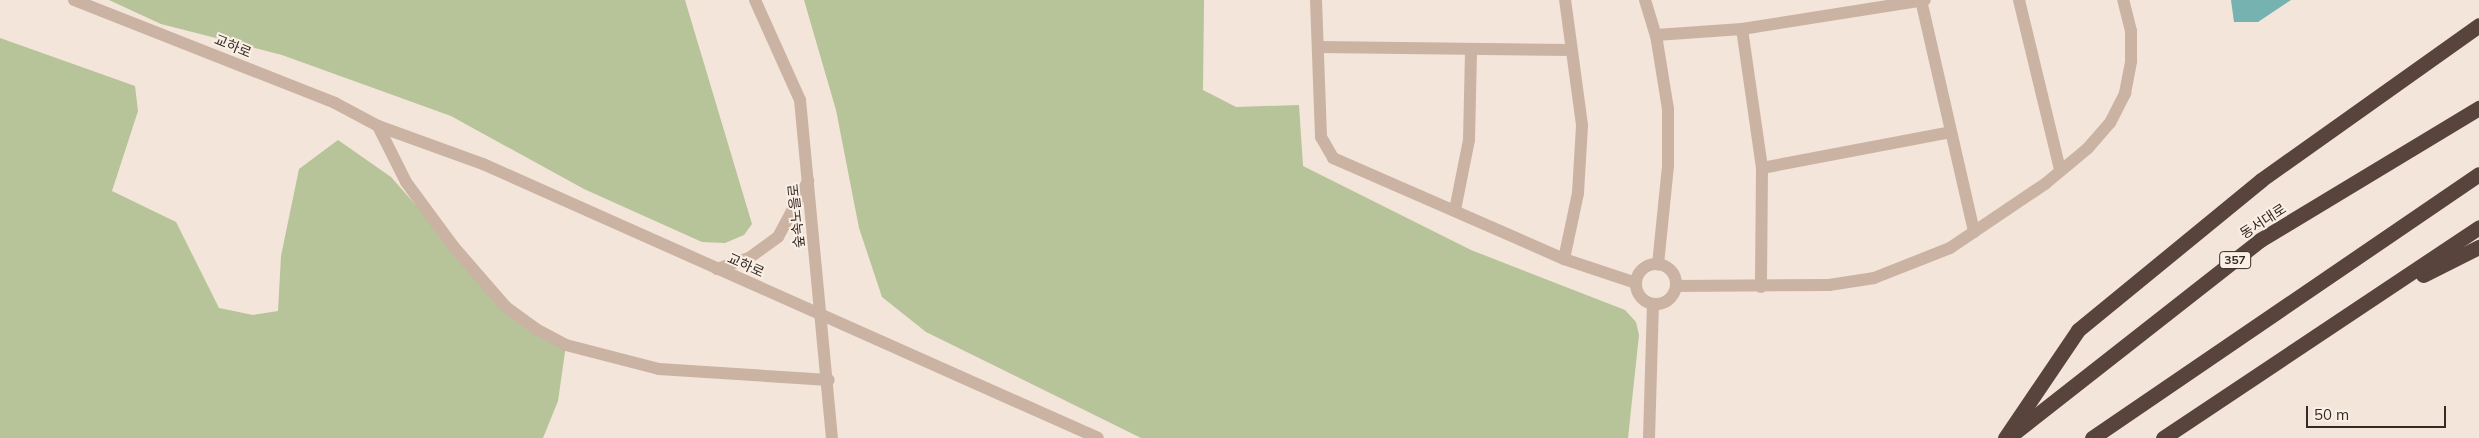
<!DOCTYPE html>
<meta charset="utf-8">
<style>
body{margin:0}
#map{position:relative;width:2479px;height:438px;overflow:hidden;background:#f3e5d9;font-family:Mulish,"Noto Sans KR",sans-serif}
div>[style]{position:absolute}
.green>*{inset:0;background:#b7c398}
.water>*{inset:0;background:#76b2b0}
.minor>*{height:12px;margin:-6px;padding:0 6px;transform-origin:6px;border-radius:6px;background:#cbb3a4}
.minor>.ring{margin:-6px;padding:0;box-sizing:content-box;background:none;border:12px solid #cbb3a4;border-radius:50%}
.highway>*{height:15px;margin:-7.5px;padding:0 7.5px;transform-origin:7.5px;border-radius:7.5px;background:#58433d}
span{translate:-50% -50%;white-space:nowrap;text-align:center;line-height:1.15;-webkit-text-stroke:4px #faefe5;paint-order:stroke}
.shield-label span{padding:1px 4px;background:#faefe5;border:1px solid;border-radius:4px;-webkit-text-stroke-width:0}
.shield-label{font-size:12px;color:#362a26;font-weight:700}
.street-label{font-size:14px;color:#362a26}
.scale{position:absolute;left:2306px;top:406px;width:140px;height:22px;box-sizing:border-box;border:2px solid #362a26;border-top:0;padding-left:6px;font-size:15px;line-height:18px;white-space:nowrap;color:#362a26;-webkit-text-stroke:4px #faefe5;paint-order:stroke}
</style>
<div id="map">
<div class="green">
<i style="clip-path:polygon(109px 0,685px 0,752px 224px,744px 235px,725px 243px,702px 242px,584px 189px,451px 116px,282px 55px,161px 24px)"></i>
<i style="clip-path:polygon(804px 0,1204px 0,1203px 90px,1236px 107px,1299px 105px,1303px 166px,1471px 250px,1625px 310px,1636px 322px,1639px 335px,1628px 438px,1141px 438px,926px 332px,882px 297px,859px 228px,836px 110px)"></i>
<i style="clip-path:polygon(0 38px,135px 86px,138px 111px,112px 191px,176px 222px,219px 308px,253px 315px,278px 311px,281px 256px,299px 169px,338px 140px,391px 177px,506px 307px,566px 345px,558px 401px,543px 438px,0 438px)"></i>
</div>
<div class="water">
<i style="clip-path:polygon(2231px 0,2291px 0,2258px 22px,2234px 22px)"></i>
</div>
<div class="minor">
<i style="left:74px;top:0;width:281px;rotate:21.5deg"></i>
<i style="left:335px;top:103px;width:49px;rotate:28.1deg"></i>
<i style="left:378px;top:126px;width:112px;rotate:19.9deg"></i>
<i style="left:483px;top:164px;width:673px;rotate:24.01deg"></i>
<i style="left:755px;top:0;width:110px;rotate:65.8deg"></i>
<i style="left:800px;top:100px;width:340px;rotate:84.6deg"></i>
<i style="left:1316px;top:0;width:137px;rotate:87.9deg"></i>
<i style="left:1321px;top:137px;width:24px;rotate:60deg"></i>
<i style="left:1333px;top:158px;width:252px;rotate:23.6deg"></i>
<i style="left:1564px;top:259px;width:76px;rotate:18.4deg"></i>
<i style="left:1645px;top:0;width:37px;rotate:73deg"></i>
<i style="left:1656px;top:35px;width:75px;rotate:80.8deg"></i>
<i style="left:1668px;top:109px;width:57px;rotate:90deg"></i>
<i style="left:1668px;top:166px;width:99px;rotate:95.8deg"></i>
<i style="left:1921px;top:0;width:238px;rotate:77.1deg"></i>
<i style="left:2019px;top:0;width:174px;rotate:76.4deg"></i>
<i style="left:1742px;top:29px;width:140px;rotate:81.8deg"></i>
<i style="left:1762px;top:168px;width:119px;rotate:90.5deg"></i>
<i style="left:1656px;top:35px;width:86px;rotate:-4deg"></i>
<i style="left:1742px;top:29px;width:185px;rotate:-9deg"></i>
<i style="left:1318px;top:47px;width:252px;rotate:0.7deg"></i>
<i style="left:378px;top:126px;width:63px;rotate:63.4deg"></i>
<i style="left:406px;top:182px;width:79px;rotate:53.7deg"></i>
<i style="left:453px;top:246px;width:81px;rotate:49deg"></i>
<i style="left:506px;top:307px;width:37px;rotate:36deg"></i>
<i style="left:536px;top:329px;width:34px;rotate:28deg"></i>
<i style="left:566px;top:345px;width:96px;rotate:14.5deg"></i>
<i style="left:659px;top:369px;width:170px;rotate:3.7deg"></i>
<i style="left:1762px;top:168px;width:192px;rotate:-10.8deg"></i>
<i style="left:1455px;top:210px;width:71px;rotate:-78.7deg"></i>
<i style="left:1469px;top:140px;width:91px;rotate:-88.7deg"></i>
<i style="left:1564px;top:259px;width:67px;rotate:-78deg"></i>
<i style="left:1578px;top:193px;width:68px;rotate:-86.6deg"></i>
<i style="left:1582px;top:125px;width:126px;rotate:-97.7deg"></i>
<i class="ring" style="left:1636px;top:264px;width:28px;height:28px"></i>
<i style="left:717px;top:269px;width:34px;rotate:-19deg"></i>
<i style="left:749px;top:258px;width:36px;rotate:-36deg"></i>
<i style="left:778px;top:237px;width:64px;rotate:-61.8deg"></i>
<i style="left:1676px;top:286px;width:153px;rotate:-0.4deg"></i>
<i style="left:1829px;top:285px;width:46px;rotate:-8.8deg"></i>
<i style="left:1874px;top:278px;width:82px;rotate:-21.5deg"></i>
<i style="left:1950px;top:248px;width:115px;rotate:-34deg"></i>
<i style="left:2045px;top:184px;width:56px;rotate:-39.9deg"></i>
<i style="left:2088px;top:148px;width:33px;rotate:-49deg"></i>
<i style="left:2110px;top:123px;width:34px;rotate:-63deg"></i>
<i style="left:2125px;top:93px;width:33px;rotate:-79deg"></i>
<i style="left:2131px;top:61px;width:30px;rotate:-90deg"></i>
<i style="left:2131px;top:31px;width:32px;rotate:-104deg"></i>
<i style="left:1649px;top:438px;width:134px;rotate:-88.3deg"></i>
</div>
<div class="highway">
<i style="left:2423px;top:275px;width:63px;rotate:-26.6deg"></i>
<i style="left:2014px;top:433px;width:313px;rotate:-38.1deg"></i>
<i style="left:2260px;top:240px;width:256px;rotate:-31.1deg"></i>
<i style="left:2005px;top:438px;width:130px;rotate:-55.9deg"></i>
<i style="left:2078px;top:330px;width:237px;rotate:-39.3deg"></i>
<i style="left:2261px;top:180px;width:267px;rotate:-35.4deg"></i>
<i style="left:2092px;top:438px;width:468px;rotate:-34.3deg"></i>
<i style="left:2163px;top:438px;width:380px;rotate:-33.7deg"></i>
</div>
<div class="shield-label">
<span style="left:2235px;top:260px">357</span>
</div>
<div class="street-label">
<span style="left:233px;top:46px;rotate:22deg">교하로</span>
<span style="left:796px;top:216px;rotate:-96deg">숲속노을로</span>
<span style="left:2263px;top:221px;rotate:-33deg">동서대로</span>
<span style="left:746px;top:265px;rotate:24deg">교하로</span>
</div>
<div class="scale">50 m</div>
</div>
